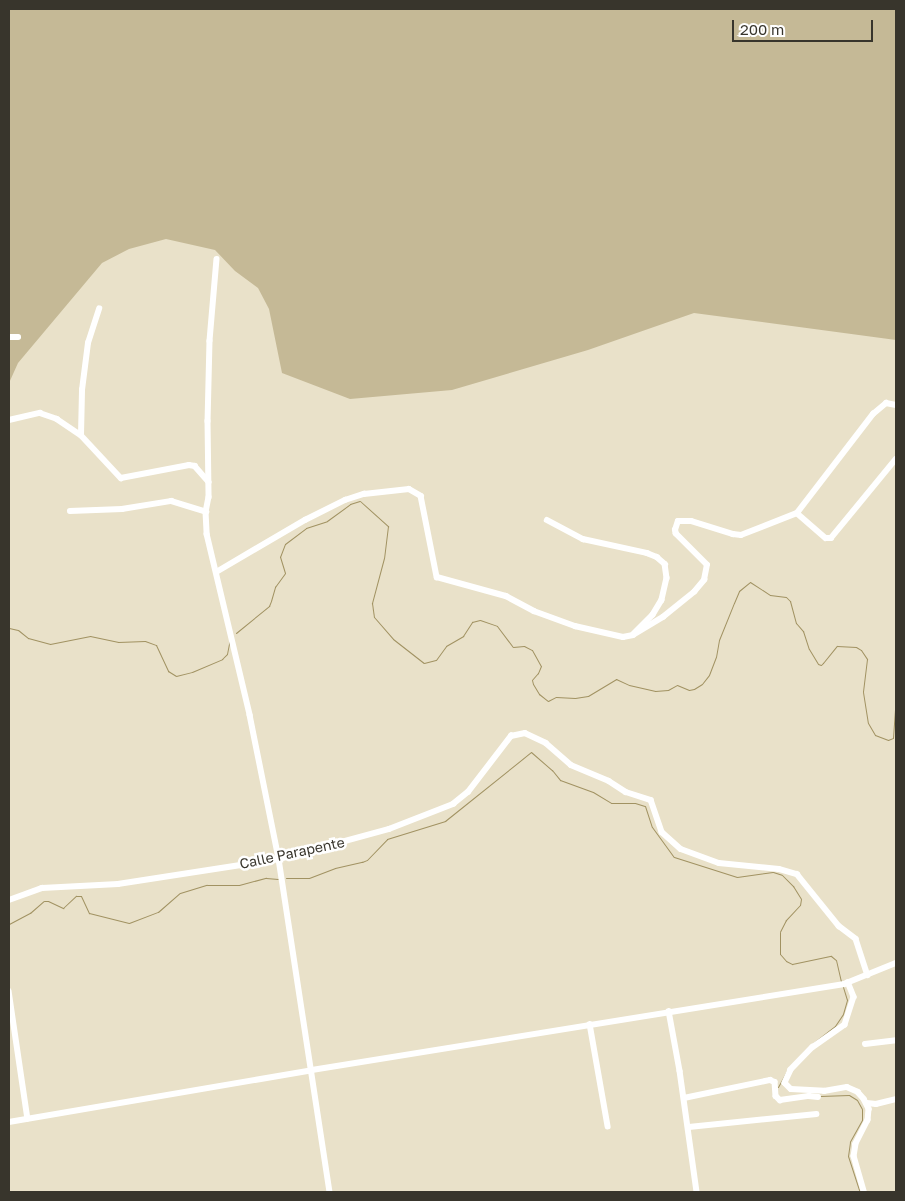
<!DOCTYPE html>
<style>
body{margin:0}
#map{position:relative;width:905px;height:1201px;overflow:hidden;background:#e9e1c9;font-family:"Golos Text",sans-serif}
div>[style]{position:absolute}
.green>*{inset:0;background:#c5b996}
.stream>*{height:1px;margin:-0.5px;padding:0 0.5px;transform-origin:0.5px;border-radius:0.5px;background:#a19262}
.street>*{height:5.5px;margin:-2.75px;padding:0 2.75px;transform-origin:2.75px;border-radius:2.75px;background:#fff}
span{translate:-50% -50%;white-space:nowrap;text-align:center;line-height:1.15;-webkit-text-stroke:5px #fff;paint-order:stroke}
.street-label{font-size:14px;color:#38352c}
.frame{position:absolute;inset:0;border:10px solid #38352c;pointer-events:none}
.scale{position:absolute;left:732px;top:20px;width:141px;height:22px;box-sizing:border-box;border:2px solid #38352c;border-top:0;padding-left:6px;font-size:15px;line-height:18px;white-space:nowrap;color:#38352c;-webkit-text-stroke:4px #fff;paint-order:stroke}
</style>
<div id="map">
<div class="green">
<i style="clip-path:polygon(9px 9px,896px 9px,896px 340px,694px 313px,588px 350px,452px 390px,350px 399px,282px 373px,269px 309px,258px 288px,235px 271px,215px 250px,166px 239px,129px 249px,102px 263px,18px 363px,9px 383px)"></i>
</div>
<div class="stream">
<i style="left:9px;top:628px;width:9px;rotate:13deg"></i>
<i style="left:18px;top:630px;width:13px;rotate:39deg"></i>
<i style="left:28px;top:638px;width:23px;rotate:15deg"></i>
<i style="left:50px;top:644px;width:41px;rotate:-11.3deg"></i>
<i style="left:90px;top:636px;width:29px;rotate:12deg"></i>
<i style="left:118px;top:642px;width:27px;rotate:-2deg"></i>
<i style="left:145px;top:641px;width:12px;rotate:20deg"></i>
<i style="left:156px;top:645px;width:29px;rotate:65deg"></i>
<i style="left:168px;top:671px;width:9px;rotate:32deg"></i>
<i style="left:176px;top:676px;width:16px;rotate:-14deg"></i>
<i style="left:192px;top:672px;width:33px;rotate:-23deg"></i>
<i style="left:222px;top:659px;width:7px;rotate:-45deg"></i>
<i style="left:227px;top:654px;width:15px;rotate:-79deg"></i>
<i style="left:236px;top:633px;width:43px;rotate:-39.3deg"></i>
<i style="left:269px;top:606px;width:5px;rotate:-68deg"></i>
<i style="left:271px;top:601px;width:15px;rotate:-74deg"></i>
<i style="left:275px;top:587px;width:17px;rotate:-54deg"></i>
<i style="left:285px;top:573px;width:17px;rotate:-107deg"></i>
<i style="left:280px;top:557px;width:14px;rotate:-69deg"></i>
<i style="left:285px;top:544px;width:26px;rotate:-37deg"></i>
<i style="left:306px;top:528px;width:22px;rotate:-18deg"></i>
<i style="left:327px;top:521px;width:29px;rotate:-36deg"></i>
<i style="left:350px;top:504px;width:10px;rotate:-17deg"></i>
<i style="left:360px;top:501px;width:38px;rotate:42deg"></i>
<i style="left:388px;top:526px;width:32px;rotate:97deg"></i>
<i style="left:384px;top:558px;width:47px;rotate:104.9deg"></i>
<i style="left:372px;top:603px;width:14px;rotate:82deg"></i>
<i style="left:374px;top:617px;width:29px;rotate:49deg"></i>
<i style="left:393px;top:639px;width:39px;rotate:38deg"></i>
<i style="left:424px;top:663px;width:12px;rotate:-14deg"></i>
<i style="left:436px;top:660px;width:17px;rotate:-54deg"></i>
<i style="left:446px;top:646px;width:20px;rotate:-30deg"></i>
<i style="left:463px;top:636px;width:17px;rotate:-57deg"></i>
<i style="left:472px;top:622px;width:8px;rotate:-14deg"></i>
<i style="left:480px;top:620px;width:18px;rotate:19deg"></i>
<i style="left:497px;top:626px;width:26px;rotate:53deg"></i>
<i style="left:513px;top:647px;width:11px;rotate:-5deg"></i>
<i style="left:524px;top:646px;width:9px;rotate:27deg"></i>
<i style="left:532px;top:650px;width:18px;rotate:61deg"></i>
<i style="left:541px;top:666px;width:8px;rotate:113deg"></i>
<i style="left:538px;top:673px;width:9px;rotate:131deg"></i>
<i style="left:532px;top:680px;width:4px;rotate:76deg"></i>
<i style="left:533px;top:684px;width:12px;rotate:59deg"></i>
<i style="left:539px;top:694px;width:11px;rotate:38deg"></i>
<i style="left:548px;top:701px;width:9px;rotate:-27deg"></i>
<i style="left:556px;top:697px;width:19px;rotate:3deg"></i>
<i style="left:575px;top:698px;width:13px;rotate:-9deg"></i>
<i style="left:588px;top:696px;width:33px;rotate:-31deg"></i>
<i style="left:616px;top:679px;width:14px;rotate:25deg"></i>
<i style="left:629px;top:685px;width:27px;rotate:13deg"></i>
<i style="left:655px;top:691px;width:13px;rotate:-4deg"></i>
<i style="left:668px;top:690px;width:10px;rotate:-29deg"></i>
<i style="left:677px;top:685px;width:13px;rotate:23deg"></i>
<i style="left:689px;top:690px;width:5px;rotate:-11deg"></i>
<i style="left:694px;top:689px;width:9px;rotate:-32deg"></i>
<i style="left:702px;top:684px;width:11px;rotate:-52deg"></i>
<i style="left:709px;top:675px;width:19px;rotate:-69deg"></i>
<i style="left:716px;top:657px;width:17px;rotate:-80deg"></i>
<i style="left:719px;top:640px;width:40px;rotate:-68deg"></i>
<i style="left:734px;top:603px;width:13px;rotate:-67deg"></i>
<i style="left:739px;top:591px;width:14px;rotate:-39deg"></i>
<i style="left:750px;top:582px;width:24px;rotate:33deg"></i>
<i style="left:770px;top:595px;width:16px;rotate:7deg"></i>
<i style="left:786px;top:597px;width:6px;rotate:45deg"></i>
<i style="left:790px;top:601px;width:23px;rotate:75deg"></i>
<i style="left:796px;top:623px;width:11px;rotate:49deg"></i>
<i style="left:803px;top:631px;width:19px;rotate:72deg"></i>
<i style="left:809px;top:649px;width:17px;rotate:59deg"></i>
<i style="left:818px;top:664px;width:3px;rotate:18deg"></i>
<i style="left:821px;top:665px;width:3px;rotate:-45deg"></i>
<i style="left:823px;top:663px;width:22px;rotate:-51deg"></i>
<i style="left:837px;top:646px;width:19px;rotate:3deg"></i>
<i style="left:856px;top:647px;width:6px;rotate:31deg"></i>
<i style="left:861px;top:650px;width:11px;rotate:56deg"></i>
<i style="left:867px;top:659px;width:33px;rotate:97deg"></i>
<i style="left:863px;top:692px;width:31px;rotate:81deg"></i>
<i style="left:868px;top:723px;width:14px;rotate:60deg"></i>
<i style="left:875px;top:735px;width:14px;rotate:21deg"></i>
<i style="left:888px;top:740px;width:5px;rotate:-22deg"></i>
<i style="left:893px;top:738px;width:39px;rotate:-86deg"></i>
<i style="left:286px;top:878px;width:23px"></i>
<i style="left:309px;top:878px;width:28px;rotate:-21deg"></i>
<i style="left:335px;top:868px;width:28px;rotate:-13deg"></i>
<i style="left:362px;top:862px;width:5px;rotate:-22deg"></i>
<i style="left:367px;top:860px;width:29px;rotate:-46deg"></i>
<i style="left:387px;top:839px;width:61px;rotate:-17.2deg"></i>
<i style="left:445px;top:821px;width:110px;rotate:-38.7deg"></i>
<i style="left:531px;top:752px;width:28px;rotate:41deg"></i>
<i style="left:552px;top:770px;width:13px;rotate:51deg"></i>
<i style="left:560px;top:780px;width:35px;rotate:20deg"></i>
<i style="left:593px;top:792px;width:21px;rotate:31deg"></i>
<i style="left:611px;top:803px;width:24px"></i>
<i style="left:635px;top:803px;width:10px;rotate:17deg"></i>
<i style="left:645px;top:806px;width:22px;rotate:72deg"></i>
<i style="left:652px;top:827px;width:37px;rotate:54deg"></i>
<i style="left:674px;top:857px;width:66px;rotate:17.6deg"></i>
<i style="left:737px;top:877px;width:36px;rotate:-8deg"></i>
<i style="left:773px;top:872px;width:9px;rotate:18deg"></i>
<i style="left:782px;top:875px;width:16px;rotate:45deg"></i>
<i style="left:793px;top:886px;width:15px;rotate:58deg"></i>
<i style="left:801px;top:899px;width:6px;rotate:99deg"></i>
<i style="left:800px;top:905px;width:21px;rotate:133deg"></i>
<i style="left:786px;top:920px;width:13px;rotate:117deg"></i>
<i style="left:780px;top:932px;width:22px;rotate:90deg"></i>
<i style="left:780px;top:954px;width:9px;rotate:49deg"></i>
<i style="left:786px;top:961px;width:7px;rotate:27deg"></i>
<i style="left:792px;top:964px;width:40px;rotate:-12deg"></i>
<i style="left:831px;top:956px;width:6px;rotate:39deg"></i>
<i style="left:836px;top:960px;width:23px;rotate:77deg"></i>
<i style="left:9px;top:924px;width:24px;rotate:-28deg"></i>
<i style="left:30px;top:913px;width:18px;rotate:-41deg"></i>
<i style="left:44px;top:901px;width:4px"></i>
<i style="left:48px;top:901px;width:17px;rotate:25deg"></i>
<i style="left:63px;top:908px;width:18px;rotate:-43deg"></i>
<i style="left:76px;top:896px;width:5px"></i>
<i style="left:81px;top:896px;width:19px;rotate:65deg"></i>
<i style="left:89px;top:913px;width:41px;rotate:14deg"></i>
<i style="left:129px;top:923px;width:31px;rotate:-21deg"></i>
<i style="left:158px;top:912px;width:29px;rotate:-41deg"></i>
<i style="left:180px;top:893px;width:28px;rotate:-17deg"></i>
<i style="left:207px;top:885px;width:32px"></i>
<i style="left:239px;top:885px;width:28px;rotate:-15deg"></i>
<i style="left:266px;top:878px;width:12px;rotate:5deg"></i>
<i style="left:812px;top:1044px;width:29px;rotate:-38deg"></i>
<i style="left:835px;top:1026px;width:14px;rotate:-56deg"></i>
<i style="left:843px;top:1014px;width:15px;rotate:-74deg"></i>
<i style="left:847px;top:1000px;width:14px;rotate:-107deg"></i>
<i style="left:778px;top:1087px;width:18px;rotate:-61deg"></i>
<i style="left:820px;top:1096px;width:29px;rotate:-2deg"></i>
<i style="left:849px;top:1095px;width:9px;rotate:32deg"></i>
<i style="left:857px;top:1100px;width:10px;rotate:61deg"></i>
<i style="left:862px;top:1109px;width:11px;rotate:90deg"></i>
<i style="left:862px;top:1120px;width:25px;rotate:119deg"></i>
<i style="left:850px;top:1142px;width:14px;rotate:98deg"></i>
<i style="left:848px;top:1156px;width:38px;rotate:72deg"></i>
</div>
<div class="street">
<i style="left:217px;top:259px;width:82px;rotate:94.9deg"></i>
<i style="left:210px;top:341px;width:80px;rotate:91.4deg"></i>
<i style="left:208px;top:421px;width:76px;rotate:89.2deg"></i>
<i style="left:209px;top:497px;width:15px;rotate:101deg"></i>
<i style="left:206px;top:512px;width:22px;rotate:87deg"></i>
<i style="left:207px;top:534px;width:186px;rotate:76.6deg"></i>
<i style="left:250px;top:715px;width:147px;rotate:78.6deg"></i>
<i style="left:279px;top:859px;width:337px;rotate:81.3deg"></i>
<i style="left:9px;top:337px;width:9px"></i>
<i style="left:9px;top:420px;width:32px;rotate:-13deg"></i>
<i style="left:40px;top:413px;width:18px;rotate:19deg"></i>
<i style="left:57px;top:419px;width:29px;rotate:34deg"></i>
<i style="left:81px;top:435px;width:59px;rotate:47.1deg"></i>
<i style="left:121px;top:478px;width:69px;rotate:-10.8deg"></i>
<i style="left:189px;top:465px;width:6px;rotate:9deg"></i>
<i style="left:195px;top:466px;width:21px;rotate:49deg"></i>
<i style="left:81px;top:435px;width:45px;rotate:-88.7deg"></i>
<i style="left:82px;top:390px;width:47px;rotate:-82.7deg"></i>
<i style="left:88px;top:343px;width:36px;rotate:-72deg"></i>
<i style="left:70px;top:511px;width:52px;rotate:-2.2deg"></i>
<i style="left:122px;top:509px;width:50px;rotate:-9.3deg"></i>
<i style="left:171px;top:501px;width:37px;rotate:17deg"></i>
<i style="left:797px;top:513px;width:38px;rotate:41deg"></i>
<i style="left:826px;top:538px;width:5px"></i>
<i style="left:831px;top:538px;width:102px;rotate:-50.6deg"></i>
<i style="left:547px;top:520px;width:41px;rotate:27.8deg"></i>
<i style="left:583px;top:539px;width:66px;rotate:12.3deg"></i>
<i style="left:647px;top:553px;width:11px;rotate:22deg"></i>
<i style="left:657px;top:557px;width:11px;rotate:41deg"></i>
<i style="left:665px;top:564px;width:14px;rotate:82deg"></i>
<i style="left:667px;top:578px;width:23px;rotate:103deg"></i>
<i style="left:662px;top:600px;width:17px;rotate:121deg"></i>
<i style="left:653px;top:615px;width:27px;rotate:135deg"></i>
<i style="left:218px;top:571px;width:101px;rotate:-30.4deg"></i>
<i style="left:305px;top:520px;width:45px;rotate:-26.6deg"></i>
<i style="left:345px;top:500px;width:20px;rotate:-18deg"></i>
<i style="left:364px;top:494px;width:45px;rotate:-6.3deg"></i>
<i style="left:409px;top:489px;width:14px;rotate:30deg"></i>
<i style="left:421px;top:496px;width:83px;rotate:78.8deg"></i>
<i style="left:437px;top:577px;width:72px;rotate:15.4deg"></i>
<i style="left:506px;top:596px;width:32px;rotate:28deg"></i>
<i style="left:534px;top:611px;width:44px;rotate:20.1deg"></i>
<i style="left:575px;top:626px;width:49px;rotate:12.9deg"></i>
<i style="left:623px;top:637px;width:10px;rotate:-11deg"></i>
<i style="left:633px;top:635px;width:35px;rotate:-31deg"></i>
<i style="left:663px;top:617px;width:40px;rotate:-39deg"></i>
<i style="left:694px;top:592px;width:16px;rotate:-50deg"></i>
<i style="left:704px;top:580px;width:15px;rotate:-79deg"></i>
<i style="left:707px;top:565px;width:44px;rotate:-135deg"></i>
<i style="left:676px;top:534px;width:4px;rotate:-104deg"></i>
<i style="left:675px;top:530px;width:9px;rotate:-72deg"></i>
<i style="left:678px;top:521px;width:13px"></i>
<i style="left:691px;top:521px;width:44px;rotate:17.2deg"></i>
<i style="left:733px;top:534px;width:8px;rotate:7deg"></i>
<i style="left:741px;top:535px;width:60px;rotate:-21.4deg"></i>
<i style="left:797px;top:513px;width:125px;rotate:-52.5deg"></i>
<i style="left:873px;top:414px;width:17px;rotate:-40deg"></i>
<i style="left:886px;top:403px;width:10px;rotate:11deg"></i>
<i style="left:9px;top:900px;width:35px;rotate:-20deg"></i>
<i style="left:42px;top:888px;width:76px;rotate:-3deg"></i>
<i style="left:118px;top:884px;width:163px;rotate:-8.8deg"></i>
<i style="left:279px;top:859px;width:114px;rotate:-15.3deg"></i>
<i style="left:389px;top:829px;width:69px;rotate:-21.3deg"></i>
<i style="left:453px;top:804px;width:19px;rotate:-39deg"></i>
<i style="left:468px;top:792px;width:71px;rotate:-52.5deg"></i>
<i style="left:511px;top:736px;width:14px;rotate:-12deg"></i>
<i style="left:525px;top:733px;width:23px;rotate:25deg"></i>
<i style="left:546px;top:743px;width:33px;rotate:41deg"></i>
<i style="left:571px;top:765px;width:41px;rotate:22.8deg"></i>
<i style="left:609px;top:781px;width:20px;rotate:33deg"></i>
<i style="left:626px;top:792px;width:26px;rotate:18deg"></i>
<i style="left:651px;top:800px;width:34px;rotate:71deg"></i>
<i style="left:662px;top:832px;width:25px;rotate:42deg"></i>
<i style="left:681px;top:849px;width:40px;rotate:20.2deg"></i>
<i style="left:719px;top:863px;width:60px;rotate:5.7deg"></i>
<i style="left:779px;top:869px;width:19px;rotate:16deg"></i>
<i style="left:797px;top:874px;width:67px;rotate:51.1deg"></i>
<i style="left:839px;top:926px;width:21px;rotate:37deg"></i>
<i style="left:856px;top:939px;width:38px;rotate:72deg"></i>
<i style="left:848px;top:982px;width:16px;rotate:68deg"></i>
<i style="left:854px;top:997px;width:29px;rotate:108deg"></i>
<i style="left:845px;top:1025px;width:39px;rotate:145deg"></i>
<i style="left:813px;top:1047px;width:32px;rotate:134deg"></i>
<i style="left:791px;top:1070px;width:14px;rotate:115deg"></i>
<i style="left:785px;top:1083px;width:8px;rotate:45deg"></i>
<i style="left:791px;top:1089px;width:33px;rotate:3deg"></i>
<i style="left:824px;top:1091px;width:23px;rotate:-10deg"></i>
<i style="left:847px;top:1087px;width:12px;rotate:24deg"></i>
<i style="left:858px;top:1092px;width:9px;rotate:49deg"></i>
<i style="left:864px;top:1099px;width:11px;rotate:63deg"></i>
<i style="left:869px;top:1109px;width:11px;rotate:95deg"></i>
<i style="left:868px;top:1120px;width:27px;rotate:117deg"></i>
<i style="left:856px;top:1144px;width:12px;rotate:99deg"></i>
<i style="left:854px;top:1156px;width:37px;rotate:74deg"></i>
<i style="left:9px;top:991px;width:129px;rotate:81.6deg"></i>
<i style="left:669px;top:1011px;width:61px;rotate:79.6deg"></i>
<i style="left:680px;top:1071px;width:122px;rotate:82deg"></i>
<i style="left:590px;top:1024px;width:104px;rotate:80deg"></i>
<i style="left:865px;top:1044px;width:31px;rotate:-7deg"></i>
<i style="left:684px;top:1098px;width:88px;rotate:-11.8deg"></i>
<i style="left:770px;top:1080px;width:5px;rotate:22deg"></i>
<i style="left:775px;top:1082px;width:14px;rotate:86deg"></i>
<i style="left:776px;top:1096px;width:6px;rotate:45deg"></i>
<i style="left:780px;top:1100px;width:29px;rotate:-8deg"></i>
<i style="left:809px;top:1096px;width:9px;rotate:6deg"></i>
<i style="left:867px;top:1103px;width:9px;rotate:6deg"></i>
<i style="left:876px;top:1104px;width:21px;rotate:-14deg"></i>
<i style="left:9px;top:1122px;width:307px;rotate:-9.7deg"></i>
<i style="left:312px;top:1070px;width:539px;rotate:-9.18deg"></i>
<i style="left:844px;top:984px;width:56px;rotate:-22deg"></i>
<i style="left:689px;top:1127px;width:128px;rotate:-5.8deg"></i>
</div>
<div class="street-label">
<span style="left:292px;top:853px;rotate:-12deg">Calle Parapente</span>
</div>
<div class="frame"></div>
<div class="scale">200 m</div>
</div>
